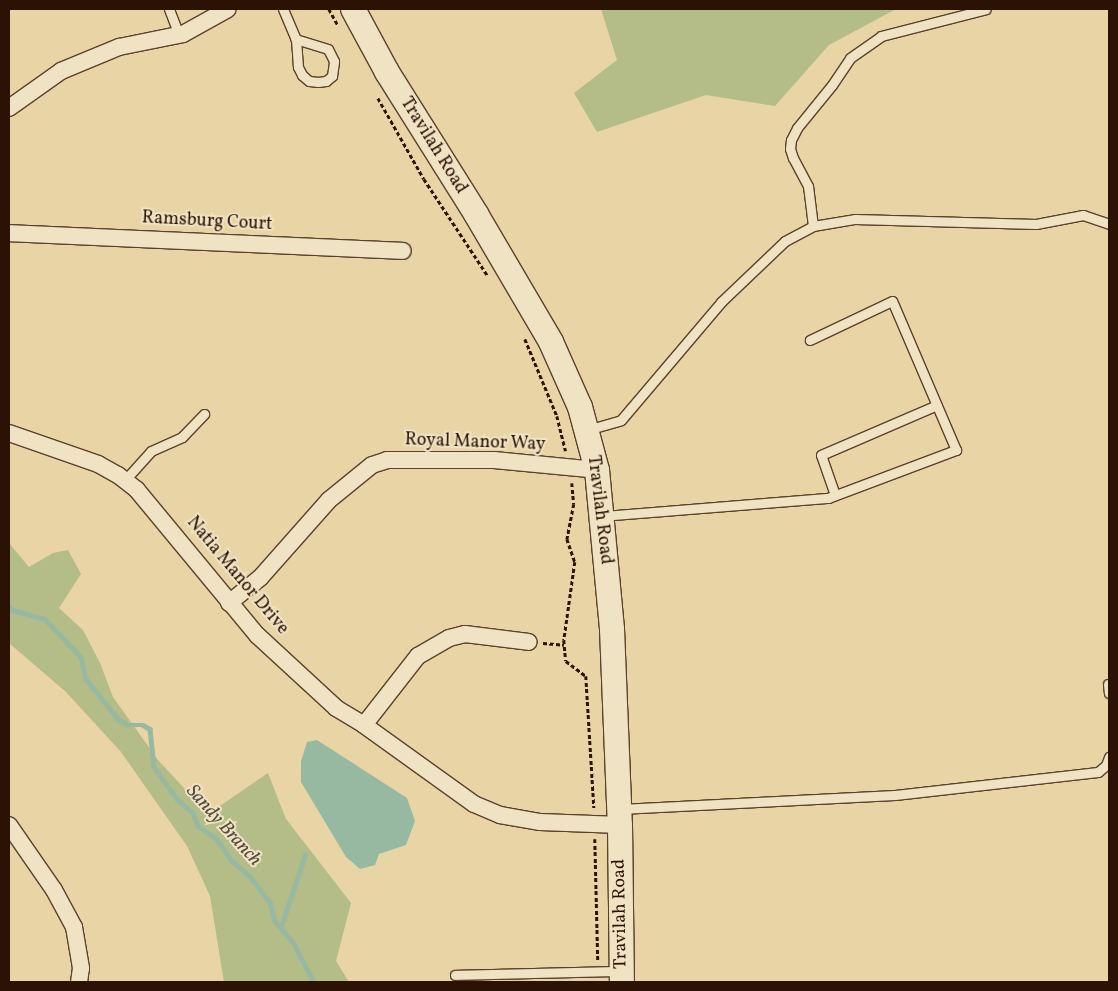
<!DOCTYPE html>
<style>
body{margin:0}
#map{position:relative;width:1118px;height:991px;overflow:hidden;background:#e8d4a4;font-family:Vollkorn,serif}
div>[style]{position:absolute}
.green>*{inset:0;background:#b4bd87}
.water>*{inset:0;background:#98b9a1}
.stream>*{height:4.5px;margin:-2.25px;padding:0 2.25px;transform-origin:2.25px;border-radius:2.25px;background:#98b9a1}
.path>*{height:2.5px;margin-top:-1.25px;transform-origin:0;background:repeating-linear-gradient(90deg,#2b1204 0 4px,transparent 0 6.5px)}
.roads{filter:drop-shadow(1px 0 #5a422c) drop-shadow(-1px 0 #5a422c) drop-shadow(0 1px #5a422c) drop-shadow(0 -1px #5a422c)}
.lane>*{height:9px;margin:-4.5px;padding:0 4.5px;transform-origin:4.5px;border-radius:4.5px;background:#f0e3c4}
.street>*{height:16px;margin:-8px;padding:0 8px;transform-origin:8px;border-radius:8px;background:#f0e3c4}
.secondary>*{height:24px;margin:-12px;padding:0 12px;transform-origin:12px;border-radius:12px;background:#f0e3c4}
span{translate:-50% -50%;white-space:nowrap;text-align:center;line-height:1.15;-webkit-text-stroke:4px #f0e3c4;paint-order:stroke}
.street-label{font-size:18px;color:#2b1204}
.water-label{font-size:19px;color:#514c3b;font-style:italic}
.frame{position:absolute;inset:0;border:10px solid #2b1204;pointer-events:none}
</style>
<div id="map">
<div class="green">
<i style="clip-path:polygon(601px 9px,896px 9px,829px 45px,775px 106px,706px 95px,597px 132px,574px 93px,617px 60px)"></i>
<i style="clip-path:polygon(9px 543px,29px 567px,53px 553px,68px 550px,81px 574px,59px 608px,83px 630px,100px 663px,113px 697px,158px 760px,208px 814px,268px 773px,286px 819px,351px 903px,336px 961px,349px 982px,224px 982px,210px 896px,187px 846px,121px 752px,66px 692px,9px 643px)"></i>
</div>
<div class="water">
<i style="clip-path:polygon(317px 740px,407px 798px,415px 821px,406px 845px,379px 854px,375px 865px,360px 869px,346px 857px,301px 782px,301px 761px,307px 742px)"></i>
</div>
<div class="stream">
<i style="left:9px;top:606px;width:5px;rotate:53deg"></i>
<i style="left:12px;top:610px;width:34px;rotate:15deg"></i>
<i style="left:45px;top:619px;width:52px;rotate:46.5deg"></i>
<i style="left:81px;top:657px;width:23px;rotate:77deg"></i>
<i style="left:86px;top:679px;width:53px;rotate:51.2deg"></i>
<i style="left:119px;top:720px;width:10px;rotate:29deg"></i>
<i style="left:128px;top:725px;width:15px"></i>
<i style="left:143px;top:725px;width:8px;rotate:30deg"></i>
<i style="left:150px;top:729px;width:38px;rotate:84deg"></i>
<i style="left:154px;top:767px;width:41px;rotate:54deg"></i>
<i style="left:178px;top:800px;width:20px;rotate:41deg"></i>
<i style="left:193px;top:813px;width:14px;rotate:69deg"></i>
<i style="left:198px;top:826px;width:23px;rotate:34deg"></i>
<i style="left:217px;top:839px;width:27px;rotate:56deg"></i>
<i style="left:232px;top:861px;width:23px;rotate:40deg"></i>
<i style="left:250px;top:876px;width:34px;rotate:53deg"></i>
<i style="left:270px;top:903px;width:19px;rotate:74deg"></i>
<i style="left:275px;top:921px;width:30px;rotate:50deg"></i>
<i style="left:294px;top:944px;width:43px;rotate:62.2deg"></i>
<i style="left:281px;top:927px;width:76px;rotate:-71.6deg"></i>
</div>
<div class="path">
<i style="left:329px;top:9px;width:18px;rotate:61deg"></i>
<i style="left:378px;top:98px;width:93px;rotate:60.4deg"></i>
<i style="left:424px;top:179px;width:116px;rotate:56.6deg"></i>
<i style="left:525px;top:339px;width:83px;rotate:67.4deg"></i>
<i style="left:557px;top:416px;width:36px;rotate:76deg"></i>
<i style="left:572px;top:483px;width:21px;rotate:85deg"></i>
<i style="left:574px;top:504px;width:36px;rotate:101deg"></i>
<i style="left:567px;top:539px;width:24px;rotate:71deg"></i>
<i style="left:575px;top:562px;width:79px;rotate:98deg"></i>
<i style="left:564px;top:640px;width:21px;rotate:85deg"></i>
<i style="left:566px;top:661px;width:25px;rotate:37deg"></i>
<i style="left:586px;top:676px;width:132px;rotate:86.5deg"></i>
<i style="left:543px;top:643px;width:21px;rotate:5deg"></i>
<i style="left:595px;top:839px;width:122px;rotate:88.6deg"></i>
</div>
<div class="roads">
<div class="lane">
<i style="left:169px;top:9px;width:28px;rotate:69deg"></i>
<i style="left:283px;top:9px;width:33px;rotate:67deg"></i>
<i style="left:296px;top:39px;width:28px;rotate:86deg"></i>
<i style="left:298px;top:67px;width:9px;rotate:63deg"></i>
<i style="left:302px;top:75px;width:9px;rotate:41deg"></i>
<i style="left:309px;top:81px;width:9px;rotate:6deg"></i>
<i style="left:318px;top:82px;width:8px;rotate:-7deg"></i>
<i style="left:326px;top:81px;width:8px;rotate:-40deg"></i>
<i style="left:332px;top:76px;width:15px;rotate:-82deg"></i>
<i style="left:334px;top:61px;width:13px;rotate:-117deg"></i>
<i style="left:328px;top:49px;width:34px;rotate:-163deg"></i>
<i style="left:813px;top:226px;width:40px;rotate:-97.1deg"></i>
<i style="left:808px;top:186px;width:32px;rotate:-118deg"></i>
<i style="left:793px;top:158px;width:9px;rotate:-108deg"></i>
<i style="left:790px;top:149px;width:9px;rotate:-84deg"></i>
<i style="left:791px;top:140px;width:13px;rotate:-63deg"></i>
<i style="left:797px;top:128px;width:55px;rotate:-50.9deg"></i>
<i style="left:832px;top:85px;width:32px;rotate:-56deg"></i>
<i style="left:850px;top:58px;width:38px;rotate:-35deg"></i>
<i style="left:881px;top:36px;width:108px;rotate:-14.4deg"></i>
<i style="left:587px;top:430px;width:35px;rotate:-16deg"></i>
<i style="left:621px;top:420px;width:155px;rotate:-49.7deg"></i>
<i style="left:721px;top:302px;width:88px;rotate:-43.6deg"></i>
<i style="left:785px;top:241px;width:32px;rotate:-28deg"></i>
<i style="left:813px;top:226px;width:43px;rotate:-9.5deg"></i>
<i style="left:855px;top:219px;width:181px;rotate:1.6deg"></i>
<i style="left:1036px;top:224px;width:48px;rotate:-10.8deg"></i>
<i style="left:1083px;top:215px;width:28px;rotate:19deg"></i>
<i style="left:125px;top:480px;width:39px;rotate:-48deg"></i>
<i style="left:151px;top:451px;width:34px;rotate:-24deg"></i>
<i style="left:182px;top:437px;width:32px;rotate:-46deg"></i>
<i style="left:835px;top:495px;width:42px;rotate:-109.3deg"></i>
<i style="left:821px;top:455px;width:126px;rotate:-23.3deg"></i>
<i style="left:602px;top:516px;width:227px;rotate:-4.6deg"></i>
<i style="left:828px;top:498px;width:137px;rotate:-20.6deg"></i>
<i style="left:956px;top:450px;width:162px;rotate:-113.2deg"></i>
<i style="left:892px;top:301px;width:91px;rotate:154.6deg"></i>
<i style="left:1108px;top:684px;width:9px;rotate:84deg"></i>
<i style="left:620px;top:809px;width:275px;rotate:-2.9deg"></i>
<i style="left:895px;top:795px;width:204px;rotate:-6.5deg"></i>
<i style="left:1098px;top:772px;width:11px;rotate:-41deg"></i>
<i style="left:1106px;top:765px;width:9px;rotate:-69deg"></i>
<i style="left:455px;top:975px;width:167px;rotate:-1.4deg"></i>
</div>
<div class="street">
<i style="left:9px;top:108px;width:64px;rotate:-35.4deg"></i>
<i style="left:61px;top:71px;width:63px;rotate:-22.5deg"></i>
<i style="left:119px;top:47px;width:65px;rotate:-11.5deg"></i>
<i style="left:183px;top:34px;width:51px;rotate:-29.1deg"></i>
<i style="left:9px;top:233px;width:394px;rotate:2.6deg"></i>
<i style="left:9px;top:433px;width:94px;rotate:19.2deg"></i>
<i style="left:98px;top:464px;width:23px;rotate:29deg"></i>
<i style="left:118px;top:475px;width:24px;rotate:38deg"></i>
<i style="left:137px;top:490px;width:188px;rotate:50.4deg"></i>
<i style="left:257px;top:635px;width:108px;rotate:42.7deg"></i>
<i style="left:336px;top:708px;width:33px;rotate:31deg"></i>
<i style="left:364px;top:725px;width:135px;rotate:35.7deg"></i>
<i style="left:474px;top:804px;width:28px;rotate:23deg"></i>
<i style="left:500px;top:815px;width:41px;rotate:9.9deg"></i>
<i style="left:540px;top:822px;width:80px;rotate:2.1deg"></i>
<i style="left:229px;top:603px;width:40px;rotate:-39deg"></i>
<i style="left:260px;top:578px;width:104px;rotate:-48.5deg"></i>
<i style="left:329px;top:500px;width:55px;rotate:-39.1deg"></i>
<i style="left:372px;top:465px;width:16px;rotate:-18deg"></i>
<i style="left:387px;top:460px;width:107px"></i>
<i style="left:494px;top:460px;width:103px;rotate:5.5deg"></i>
<i style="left:364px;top:725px;width:88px;rotate:-52deg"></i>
<i style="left:418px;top:656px;width:36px;rotate:-30deg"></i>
<i style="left:449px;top:638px;width:16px;rotate:-14deg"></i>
<i style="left:465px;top:634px;width:64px;rotate:7.1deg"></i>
<i style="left:9px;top:825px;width:79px;rotate:55.3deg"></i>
<i style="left:54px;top:890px;width:42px;rotate:61.6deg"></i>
<i style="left:74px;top:927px;width:42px;rotate:80.3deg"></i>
<i style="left:81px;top:968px;width:14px;rotate:98deg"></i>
</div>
<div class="secondary">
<i style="left:353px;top:9px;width:72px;rotate:61.6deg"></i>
<i style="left:387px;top:72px;width:168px;rotate:57.9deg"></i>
<i style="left:476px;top:214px;width:148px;rotate:59.6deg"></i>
<i style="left:551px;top:342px;width:71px;rotate:66deg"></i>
<i style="left:580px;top:407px;width:65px;rotate:74.9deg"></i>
<i style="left:597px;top:470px;width:160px;rotate:84.6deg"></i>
<i style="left:612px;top:629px;width:196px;rotate:87.7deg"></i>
<i style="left:620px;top:825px;width:157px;rotate:89.3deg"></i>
</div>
</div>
<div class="street-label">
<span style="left:433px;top:146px;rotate:58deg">Travilah Road</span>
<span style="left:207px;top:222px;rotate:3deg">Ramsburg Court</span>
<span style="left:475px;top:443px;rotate:2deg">Royal Manor Way</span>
<span style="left:599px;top:510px;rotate:83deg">Travilah Road</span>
<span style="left:237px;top:576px;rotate:50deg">Natia Manor Drive</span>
<span style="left:621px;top:914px;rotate:-91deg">Travilah Road</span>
</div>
<div class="water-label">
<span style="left:223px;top:826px;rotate:48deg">Sandy Branch</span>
</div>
<div class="frame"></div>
</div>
